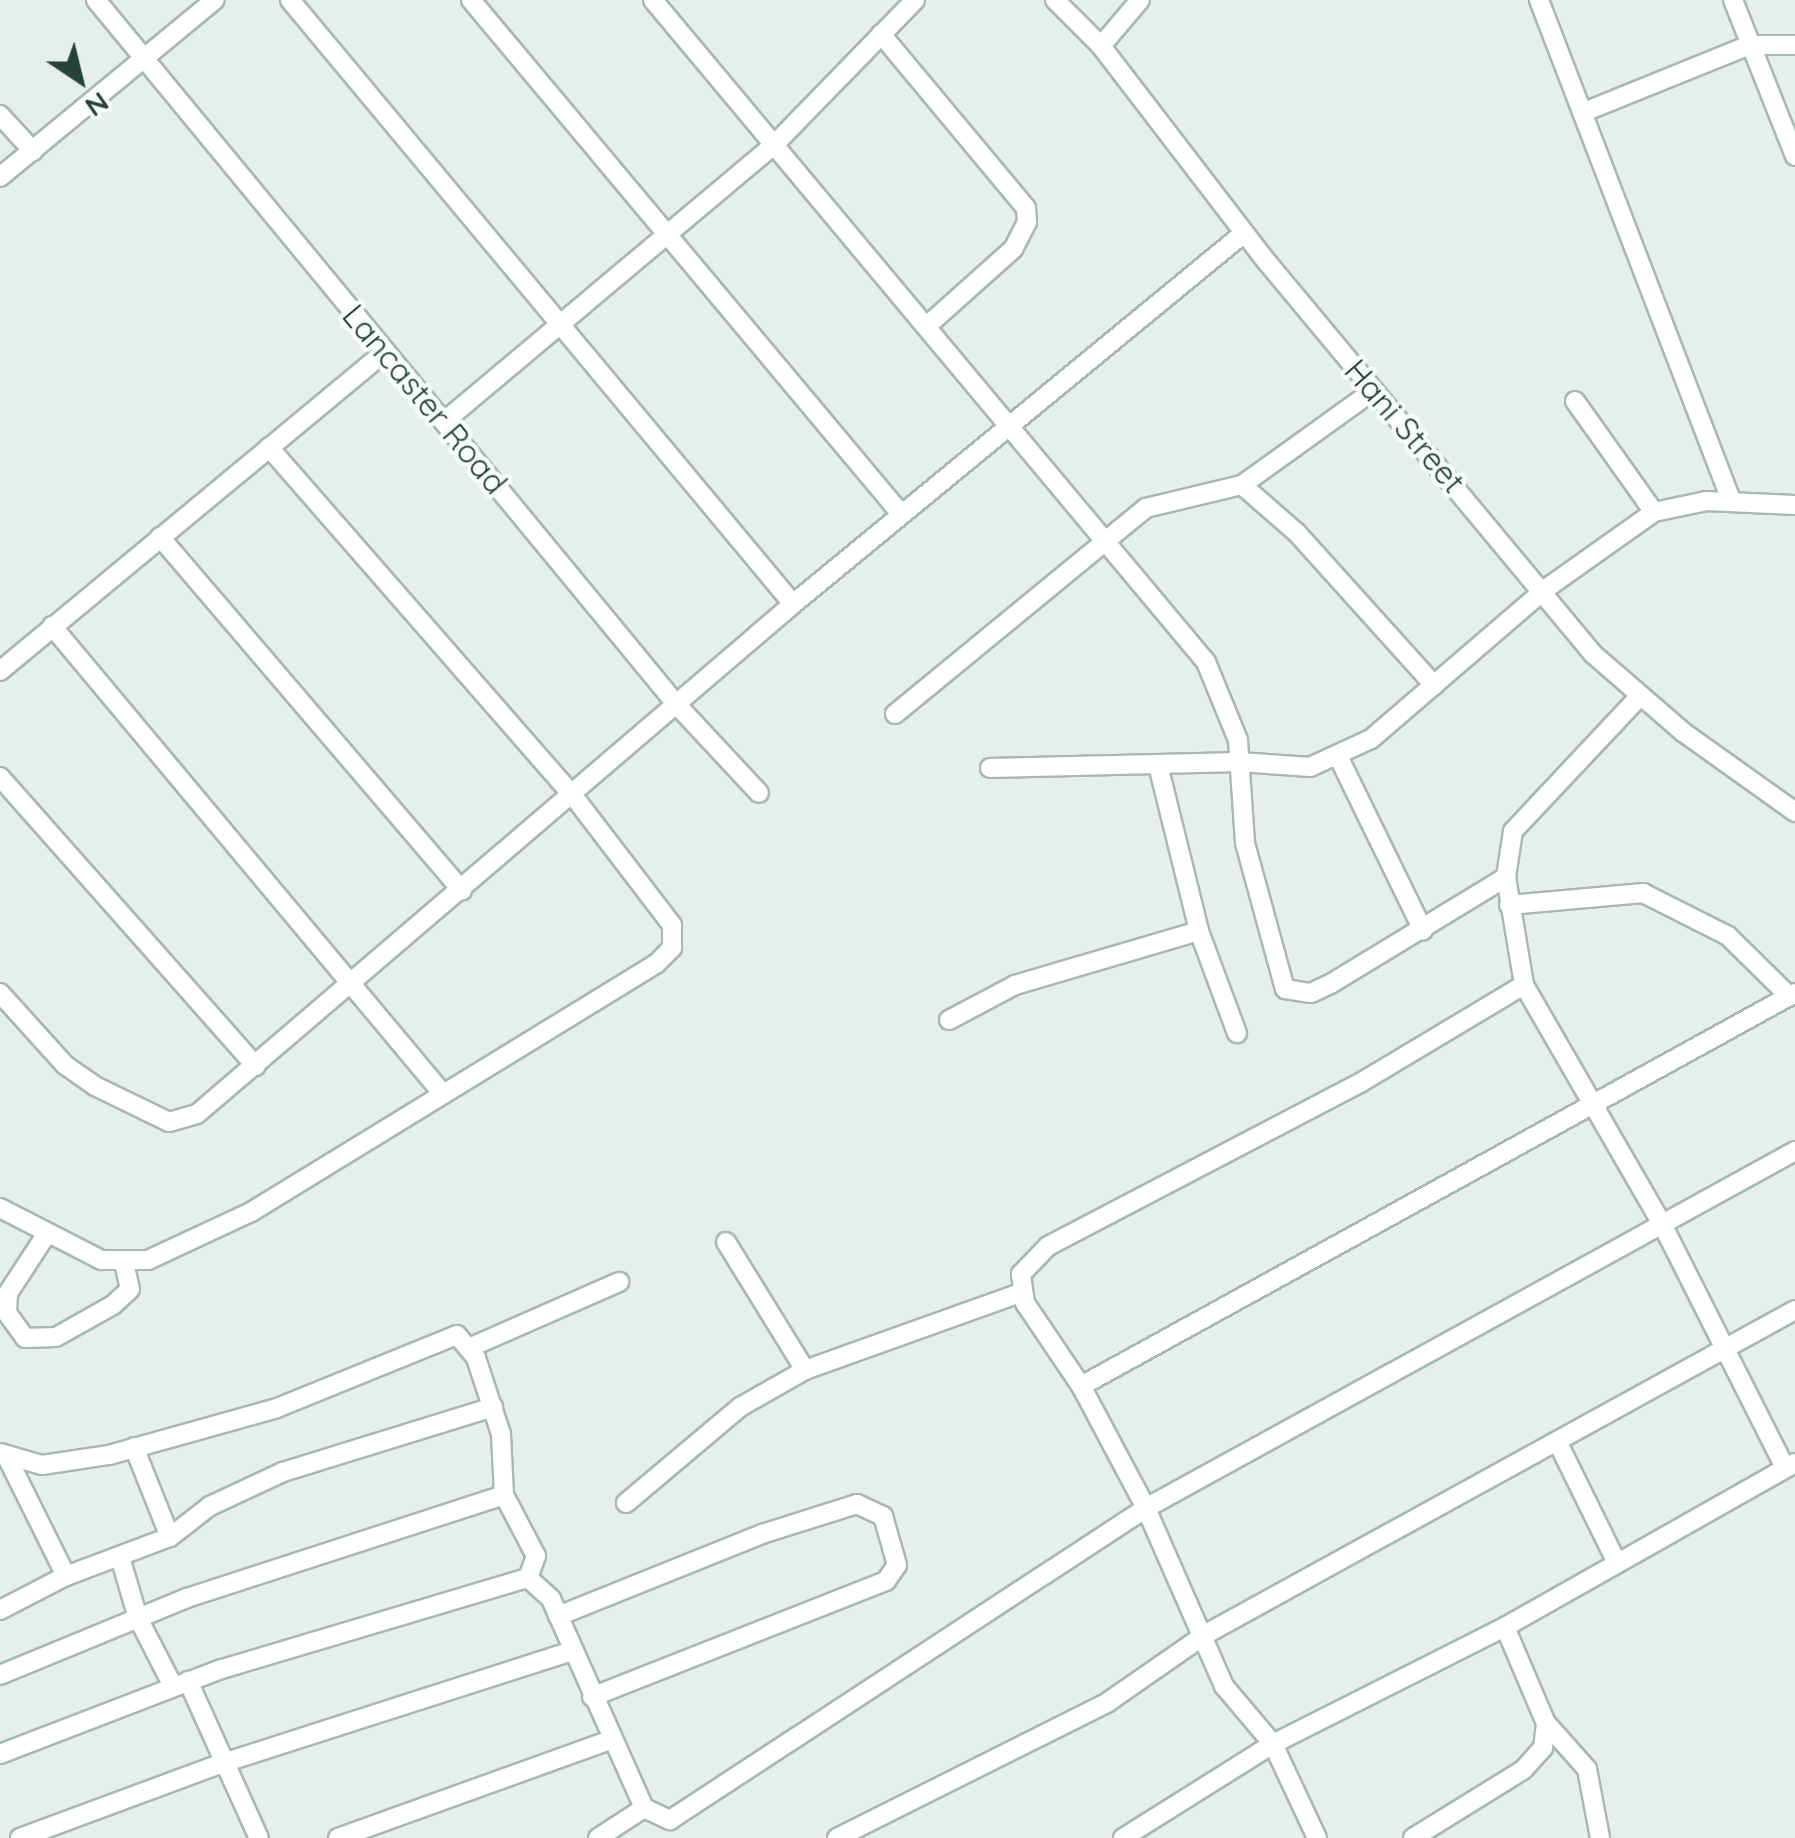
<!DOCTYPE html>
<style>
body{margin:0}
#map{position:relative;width:1795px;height:1838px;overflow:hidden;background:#e6efeb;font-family:Quicksand,sans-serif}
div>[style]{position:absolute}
.roads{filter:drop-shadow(2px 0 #a8b8b2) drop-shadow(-2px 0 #a8b8b2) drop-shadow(0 2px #a8b8b2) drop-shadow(0 -2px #a8b8b2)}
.minor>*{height:18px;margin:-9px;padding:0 9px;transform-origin:9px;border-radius:9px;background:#fff}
span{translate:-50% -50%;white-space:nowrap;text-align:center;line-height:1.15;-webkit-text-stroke:9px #f7fbf9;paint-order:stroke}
.street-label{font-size:32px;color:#24423a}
.north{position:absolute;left:30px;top:30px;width:100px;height:100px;-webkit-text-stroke:8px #f7fbf9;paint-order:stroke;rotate:145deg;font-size:28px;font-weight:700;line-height:40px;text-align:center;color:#24423a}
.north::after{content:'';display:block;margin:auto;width:35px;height:45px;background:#24423a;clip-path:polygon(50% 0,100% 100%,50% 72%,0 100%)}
</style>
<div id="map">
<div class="roads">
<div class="minor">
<i style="left:96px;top:0;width:914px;rotate:50.51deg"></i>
<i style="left:677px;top:705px;width:120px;rotate:47deg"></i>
<i style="left:290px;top:0;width:786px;rotate:50.21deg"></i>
<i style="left:471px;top:0;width:670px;rotate:50.08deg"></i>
<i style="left:653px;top:0;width:863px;rotate:50.13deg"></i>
<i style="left:1206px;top:662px;width:84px;rotate:67.7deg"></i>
<i style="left:1238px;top:740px;width:103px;rotate:86.1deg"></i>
<i style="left:1245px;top:843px;width:151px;rotate:74.7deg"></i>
<i style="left:1285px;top:989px;width:26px;rotate:9deg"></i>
<i style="left:1311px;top:993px;width:23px;rotate:-25deg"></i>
<i style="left:1332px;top:983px;width:204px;rotate:-31.3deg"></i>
<i style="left:1055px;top:0;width:65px;rotate:45deg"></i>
<i style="left:1101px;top:46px;width:272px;rotate:52.5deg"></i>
<i style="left:1267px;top:262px;width:510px;rotate:50.25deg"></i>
<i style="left:1593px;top:654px;width:119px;rotate:40.9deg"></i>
<i style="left:1683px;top:732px;width:138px;rotate:35.5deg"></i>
<i style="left:1539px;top:0;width:536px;rotate:68.99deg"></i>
<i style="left:1733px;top:0;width:168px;rotate:68.3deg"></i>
<i style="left:881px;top:34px;width:226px;rotate:50.2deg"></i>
<i style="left:1026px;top:208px;width:14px;rotate:86deg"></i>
<i style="left:1027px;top:222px;width:30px;rotate:117deg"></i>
<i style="left:1013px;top:249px;width:114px;rotate:138.2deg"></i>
<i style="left:1101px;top:46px;width:60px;rotate:-49.7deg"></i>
<i style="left:1584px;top:112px;width:179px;rotate:-22deg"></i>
<i style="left:1750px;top:45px;width:45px"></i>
<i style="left:0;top:115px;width:49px;rotate:47.5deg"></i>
<i style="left:0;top:177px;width:278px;rotate:-39.5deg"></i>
<i style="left:1575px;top:401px;width:136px;rotate:54.6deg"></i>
<i style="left:446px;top:420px;width:428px;rotate:-40deg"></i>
<i style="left:774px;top:145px;width:202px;rotate:-45.8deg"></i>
<i style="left:1242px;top:485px;width:73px;rotate:41.1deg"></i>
<i style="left:1297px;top:533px;width:205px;rotate:48deg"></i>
<i style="left:160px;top:537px;width:465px;rotate:49.5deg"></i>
<i style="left:52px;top:626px;width:610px;rotate:50.12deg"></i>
<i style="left:0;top:671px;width:501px;rotate:-39.66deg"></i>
<i style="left:1639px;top:697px;width:184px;rotate:133.2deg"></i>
<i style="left:1513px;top:831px;width:47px;rotate:98.7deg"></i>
<i style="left:1506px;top:877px;width:109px;rotate:80.5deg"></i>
<i style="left:1524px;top:985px;width:276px;rotate:60deg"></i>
<i style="left:1662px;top:1224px;width:273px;rotate:63.2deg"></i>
<i style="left:895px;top:714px;width:325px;rotate:-39.4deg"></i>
<i style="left:1146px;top:508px;width:99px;rotate:-13.5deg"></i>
<i style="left:1242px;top:485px;width:161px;rotate:-35.7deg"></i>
<i style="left:1338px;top:756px;width:194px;rotate:64deg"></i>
<i style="left:1158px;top:765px;width:171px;rotate:76.1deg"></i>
<i style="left:1199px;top:931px;width:109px;rotate:69.6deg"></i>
<i style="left:990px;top:768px;width:250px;rotate:-1.4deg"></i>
<i style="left:1240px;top:762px;width:70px;rotate:4.1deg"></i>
<i style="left:1310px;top:767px;width:67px;rotate:-24.7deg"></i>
<i style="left:1371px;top:739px;width:228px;rotate:-40.7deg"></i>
<i style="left:1544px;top:590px;width:135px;rotate:-35.3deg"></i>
<i style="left:1654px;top:512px;width:53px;rotate:-11.9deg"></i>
<i style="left:1706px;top:501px;width:89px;rotate:2.6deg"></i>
<i style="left:0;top:777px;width:386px;rotate:48.5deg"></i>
<i style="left:1509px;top:905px;width:135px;rotate:-5.1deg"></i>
<i style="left:1643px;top:893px;width:95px;rotate:26.8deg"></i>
<i style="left:1728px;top:936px;width:86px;rotate:44.5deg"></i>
<i style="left:0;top:993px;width:97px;rotate:47.9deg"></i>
<i style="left:65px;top:1065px;width:37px;rotate:35deg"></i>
<i style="left:95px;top:1086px;width:82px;rotate:25.9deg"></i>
<i style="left:169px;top:1122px;width:29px;rotate:-16deg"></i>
<i style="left:197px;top:1114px;width:784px;rotate:-40.55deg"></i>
<i style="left:793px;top:604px;width:584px;rotate:-39.44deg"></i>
<i style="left:949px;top:1020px;width:75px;rotate:-27.9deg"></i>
<i style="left:1015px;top:985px;width:192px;rotate:-16.4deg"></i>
<i style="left:0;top:1208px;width:114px;rotate:27.2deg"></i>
<i style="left:101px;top:1260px;width:47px"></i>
<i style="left:148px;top:1260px;width:114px;rotate:-25deg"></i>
<i style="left:251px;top:1212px;width:475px;rotate:-31.5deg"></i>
<i style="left:656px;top:964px;width:23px;rotate:-45deg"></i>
<i style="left:672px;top:948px;width:23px;rotate:-90deg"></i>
<i style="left:672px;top:925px;width:161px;rotate:-127.4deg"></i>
<i style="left:574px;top:797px;width:464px;rotate:-131.1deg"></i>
<i style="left:46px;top:1235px;width:69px;rotate:123.2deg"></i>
<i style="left:8px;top:1293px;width:20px;rotate:93deg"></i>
<i style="left:7px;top:1313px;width:31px;rotate:54deg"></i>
<i style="left:25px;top:1338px;width:31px;rotate:-2deg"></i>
<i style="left:56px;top:1337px;width:65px;rotate:-29.3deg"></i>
<i style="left:113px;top:1305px;width:23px;rotate:-43deg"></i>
<i style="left:130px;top:1289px;width:26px;rotate:-103deg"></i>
<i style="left:726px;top:1242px;width:150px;rotate:58.3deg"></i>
<i style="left:471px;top:1347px;width:162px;rotate:-23.7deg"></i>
<i style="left:1081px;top:1386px;width:815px;rotate:-28.83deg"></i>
<i style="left:1558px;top:1443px;width:131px;rotate:63.8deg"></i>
<i style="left:134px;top:1447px;width:97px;rotate:68.2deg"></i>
<i style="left:0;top:1453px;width:44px;rotate:15.9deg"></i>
<i style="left:42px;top:1465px;width:68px;rotate:-8.5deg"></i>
<i style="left:109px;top:1455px;width:174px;rotate:-15.6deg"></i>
<i style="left:277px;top:1408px;width:194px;rotate:-22.1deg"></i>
<i style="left:457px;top:1335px;width:30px;rotate:50deg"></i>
<i style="left:476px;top:1358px;width:80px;rotate:71.8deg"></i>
<i style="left:501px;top:1434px;width:61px;rotate:87.2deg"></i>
<i style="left:504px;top:1495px;width:69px;rotate:62.3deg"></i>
<i style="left:536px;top:1556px;width:23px;rotate:110deg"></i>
<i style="left:7px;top:1457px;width:133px;rotate:63.6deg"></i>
<i style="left:626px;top:1503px;width:149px;rotate:-40.1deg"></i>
<i style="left:740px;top:1407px;width:75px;rotate:-29.6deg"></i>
<i style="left:805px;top:1370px;width:228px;rotate:-19.7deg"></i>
<i style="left:120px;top:1557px;width:64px;rotate:73.6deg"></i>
<i style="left:138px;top:1618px;width:76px;rotate:62.8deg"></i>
<i style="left:0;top:1610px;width:74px;rotate:-27.3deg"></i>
<i style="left:66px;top:1576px;width:111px;rotate:-20.6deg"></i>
<i style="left:170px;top:1537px;width:51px;rotate:-37.8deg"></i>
<i style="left:210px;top:1506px;width:81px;rotate:-25deg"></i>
<i style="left:283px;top:1472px;width:220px;rotate:-17.2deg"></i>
<i style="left:558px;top:1616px;width:220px;rotate:-21.9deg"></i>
<i style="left:762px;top:1534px;width:100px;rotate:-17.5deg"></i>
<i style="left:857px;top:1504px;width:29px;rotate:25deg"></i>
<i style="left:883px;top:1516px;width:51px;rotate:74.1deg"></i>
<i style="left:897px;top:1565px;width:19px;rotate:125deg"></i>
<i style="left:886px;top:1581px;width:316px;rotate:158.5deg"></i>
<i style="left:1505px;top:1627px;width:104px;rotate:66.9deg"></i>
<i style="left:1546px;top:1723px;width:62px;rotate:48.3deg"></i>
<i style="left:1587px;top:1769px;width:70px;rotate:79.3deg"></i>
<i style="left:0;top:1675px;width:202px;rotate:-22.4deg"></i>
<i style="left:187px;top:1598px;width:333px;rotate:-18deg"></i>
<i style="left:188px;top:1681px;width:172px;rotate:65.7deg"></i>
<i style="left:0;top:1754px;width:238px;rotate:-21deg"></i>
<i style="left:222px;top:1669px;width:319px;rotate:-16.6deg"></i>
<i style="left:528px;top:1578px;width:31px;rotate:42deg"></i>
<i style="left:551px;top:1599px;width:229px;rotate:66deg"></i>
<i style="left:644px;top:1808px;width:29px;rotate:25deg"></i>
<i style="left:670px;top:1820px;width:569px;rotate:-33.24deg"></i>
<i style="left:1146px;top:1508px;width:741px;rotate:-28.81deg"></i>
<i style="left:20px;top:1838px;width:216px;rotate:-20.3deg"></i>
<i style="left:223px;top:1763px;width:367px;rotate:-17.8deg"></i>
<i style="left:338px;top:1838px;width:289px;rotate:-19.8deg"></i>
<i style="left:598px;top:1838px;width:55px;rotate:-33.1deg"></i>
<i style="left:837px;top:1838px;width:303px;rotate:-26.6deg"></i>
<i style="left:1108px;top:1702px;width:119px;rotate:-34.8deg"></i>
<i style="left:1206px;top:1634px;width:672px;rotate:-28.81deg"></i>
<i style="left:1123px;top:1838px;width:177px;rotate:-32.1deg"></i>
<i style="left:1273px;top:1744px;width:260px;rotate:-26.8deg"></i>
<i style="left:1505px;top:1627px;width:333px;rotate:-29.5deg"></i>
<i style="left:1317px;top:1838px;width:104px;rotate:-115.1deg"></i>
<i style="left:1273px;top:1744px;width:76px;rotate:-130.2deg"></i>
<i style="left:1224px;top:1686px;width:194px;rotate:-113.7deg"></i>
<i style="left:1146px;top:1508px;width:138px;rotate:-118deg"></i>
<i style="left:1081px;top:1386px;width:100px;rotate:-124deg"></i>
<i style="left:1025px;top:1303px;width:29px;rotate:-98deg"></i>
<i style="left:1021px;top:1274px;width:39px;rotate:-46deg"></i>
<i style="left:1048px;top:1246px;width:352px;rotate:-27.6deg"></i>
<i style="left:1360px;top:1083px;width:191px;rotate:-30.9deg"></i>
<i style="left:1413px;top:1838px;width:129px;rotate:-31.7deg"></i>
<i style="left:1523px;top:1770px;width:30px;rotate:-48deg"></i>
<i style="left:1543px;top:1748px;width:25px;rotate:-83deg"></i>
</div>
</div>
<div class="street-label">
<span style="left:425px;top:399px;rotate:50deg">Lancaster Road</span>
<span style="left:1405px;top:426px;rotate:49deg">Hani Street</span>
</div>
<div class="north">N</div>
</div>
